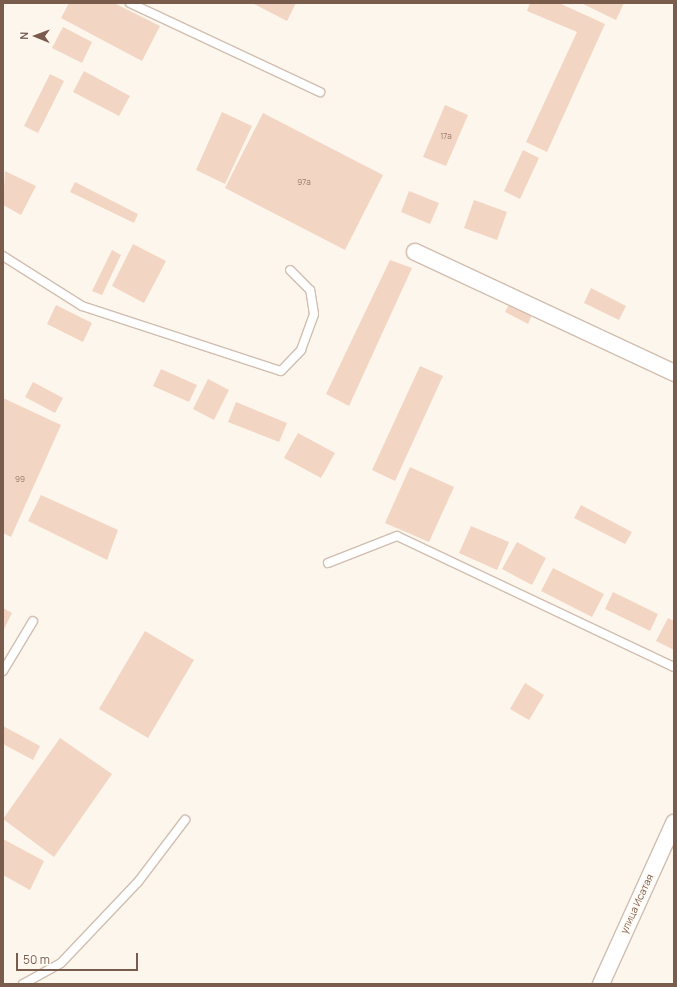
<!DOCTYPE html>
<meta charset="utf-8">
<style>
body{margin:0}
#map{position:relative;width:677px;height:987px;overflow:hidden;background:#fdf6ec;font-family:Manrope,sans-serif}
div>[style]{position:absolute}
.building>*{inset:0;background:#f3d5c3}
.roads{filter:drop-shadow(1px 0 #d1beb0) drop-shadow(-1px 0 #d1beb0) drop-shadow(0 1px #d1beb0) drop-shadow(0 -1px #d1beb0)}
.service>*{height:8px;margin:-4px;padding:0 4px;transform-origin:4px;border-radius:4px;background:#fff}
.minor>*{height:16px;margin:-8px;padding:0 8px;transform-origin:8px;border-radius:8px;background:#fff}
span{translate:-50% -50%;white-space:nowrap;text-align:center;line-height:1.15;-webkit-text-stroke:3.5px #fffaf3;paint-order:stroke}
.number-label{font-size:8px;color:#987a6a}
.number-label span{-webkit-text-stroke-width:0}
.street-label{font-size:10px;color:#7a5c4d}
.frame{position:absolute;inset:0;border:4px solid #7a5c4d;pointer-events:none}
.north{position:absolute;left:16px;top:16px;width:40px;height:40px;-webkit-text-stroke:3px #fffaf3;paint-order:stroke;rotate:271deg;font-size:11px;font-weight:700;line-height:16px;text-align:center;color:#7a5c4d}
.north::after{content:'';display:block;margin:auto;width:14px;height:18px;background:#7a5c4d;clip-path:polygon(50% 0,100% 100%,50% 72%,0 100%)}
.scale{position:absolute;left:16px;top:953px;width:122px;height:18px;box-sizing:border-box;border:2px solid #7a5c4d;border-top:0;padding-left:5px;font-size:12px;line-height:14px;white-space:nowrap;color:#7a5c4d;-webkit-text-stroke:3px #fffaf3;paint-order:stroke}
</style>
<div id="map">
<div class="building">
<i style="clip-path:polygon(69px 3px,114px 3px,160px 26px,142px 61px,61px 18px)"></i>
<i style="clip-path:polygon(252px 3px,296px 3px,287px 21px)"></i>
<i style="clip-path:polygon(530px 3px,559px 3px,605px 24px,547px 152px,526px 142px,577px 32px,527px 11px)"></i>
<i style="clip-path:polygon(581px 3px,624px 3px,616px 20px)"></i>
<i style="clip-path:polygon(63px 27px,92px 42px,82px 63px,52px 48px)"></i>
<i style="clip-path:polygon(84px 71px,130px 96px,119px 116px,73px 92px)"></i>
<i style="clip-path:polygon(50px 74px,64px 81px,38px 133px,24px 126px)"></i>
<i style="clip-path:polygon(445px 105px,468px 115px,446px 166px,423px 157px)"></i>
<i style="clip-path:polygon(222px 112px,252px 126px,225px 184px,196px 170px)"></i>
<i style="clip-path:polygon(263px 113px,383px 175px,345px 250px,225px 188px)"></i>
<i style="clip-path:polygon(523px 150px,539px 158px,520px 199px,504px 191px)"></i>
<i style="clip-path:polygon(5px 171px,36px 186px,21px 215px,3px 205px)"></i>
<i style="clip-path:polygon(75px 182px,138px 214px,134px 223px,70px 192px)"></i>
<i style="clip-path:polygon(409px 191px,439px 203px,430px 224px,401px 212px)"></i>
<i style="clip-path:polygon(474px 200px,507px 212px,497px 240px,464px 228px)"></i>
<i style="clip-path:polygon(133px 244px,166px 261px,144px 303px,112px 286px)"></i>
<i style="clip-path:polygon(112px 250px,121px 255px,102px 295px,92px 291px)"></i>
<i style="clip-path:polygon(390px 260px,412px 268px,349px 406px,326px 394px)"></i>
<i style="clip-path:polygon(591px 288px,626px 306px,619px 320px,584px 303px)"></i>
<i style="clip-path:polygon(511px 300px,534px 311px,528px 324px,505px 312px)"></i>
<i style="clip-path:polygon(56px 305px,92px 323px,83px 342px,47px 324px)"></i>
<i style="clip-path:polygon(420px 366px,443px 376px,395px 481px,372px 470px)"></i>
<i style="clip-path:polygon(161px 369px,197px 385px,189px 402px,153px 386px)"></i>
<i style="clip-path:polygon(208px 379px,229px 390px,214px 420px,193px 409px)"></i>
<i style="clip-path:polygon(33px 382px,63px 398px,55px 413px,25px 397px)"></i>
<i style="clip-path:polygon(3px 398px,61px 425px,11px 537px,3px 533px)"></i>
<i style="clip-path:polygon(236px 402px,287px 423px,279px 442px,228px 422px)"></i>
<i style="clip-path:polygon(298px 433px,335px 453px,321px 478px,284px 458px)"></i>
<i style="clip-path:polygon(410px 467px,454px 487px,429px 542px,385px 523px)"></i>
<i style="clip-path:polygon(41px 495px,118px 530px,107px 560px,28px 521px)"></i>
<i style="clip-path:polygon(581px 505px,632px 532px,625px 544px,574px 518px)"></i>
<i style="clip-path:polygon(471px 526px,509px 542px,497px 570px,459px 553px)"></i>
<i style="clip-path:polygon(517px 542px,546px 558px,532px 585px,502px 569px)"></i>
<i style="clip-path:polygon(553px 568px,604px 594px,592px 617px,541px 591px)"></i>
<i style="clip-path:polygon(613px 592px,658px 614px,650px 631px,605px 609px)"></i>
<i style="clip-path:polygon(3px 608px,12px 613px,3px 631px)"></i>
<i style="clip-path:polygon(668px 618px,674px 621px,674px 650px,656px 641px)"></i>
<i style="clip-path:polygon(145px 631px,194px 660px,148px 738px,99px 709px)"></i>
<i style="clip-path:polygon(525px 683px,544px 695px,529px 720px,510px 709px)"></i>
<i style="clip-path:polygon(3px 726px,40px 746px,33px 760px,3px 744px)"></i>
<i style="clip-path:polygon(60px 738px,112px 774px,54px 857px,3px 819px)"></i>
<i style="clip-path:polygon(3px 839px,44px 861px,30px 890px,3px 875px)"></i>
</div>
<div class="roads">
<div class="service">
<i style="left:130px;top:3px;width:210px;rotate:25.1deg"></i>
<i style="left:3px;top:256px;width:93px;rotate:32.3deg"></i>
<i style="left:82px;top:306px;width:209px;rotate:18.1deg"></i>
<i style="left:281px;top:371px;width:29px;rotate:-46deg"></i>
<i style="left:301px;top:350px;width:38px;rotate:-70deg"></i>
<i style="left:314px;top:314px;width:24px;rotate:-99deg"></i>
<i style="left:310px;top:290px;width:28px;rotate:-135deg"></i>
<i style="left:328px;top:563px;width:74px;rotate:-21.4deg"></i>
<i style="left:397px;top:536px;width:306px;rotate:25.3deg"></i>
<i style="left:3px;top:671px;width:58px;rotate:-59deg"></i>
<i style="left:23px;top:984px;width:43px;rotate:-28.9deg"></i>
<i style="left:61px;top:963px;width:112px;rotate:-46.5deg"></i>
<i style="left:138px;top:882px;width:78px;rotate:-52.8deg"></i>
</div>
<div class="minor">
<i style="left:415px;top:252px;width:286px;rotate:25deg"></i>
<i style="left:601px;top:984px;width:177px;rotate:-65.6deg"></i>
</div>
</div>
<div class="number-label">
<span style="left:446px;top:136px">17а</span>
<span style="left:304px;top:182px">97а</span>
<span style="left:20px;top:479px">99</span>
</div>
<div class="street-label">
<span style="left:637px;top:904px;rotate:-65deg">улица Исатая</span>
</div>
<div class="frame"></div>
<div class="north">N</div>
<div class="scale">50 m</div>
</div>
